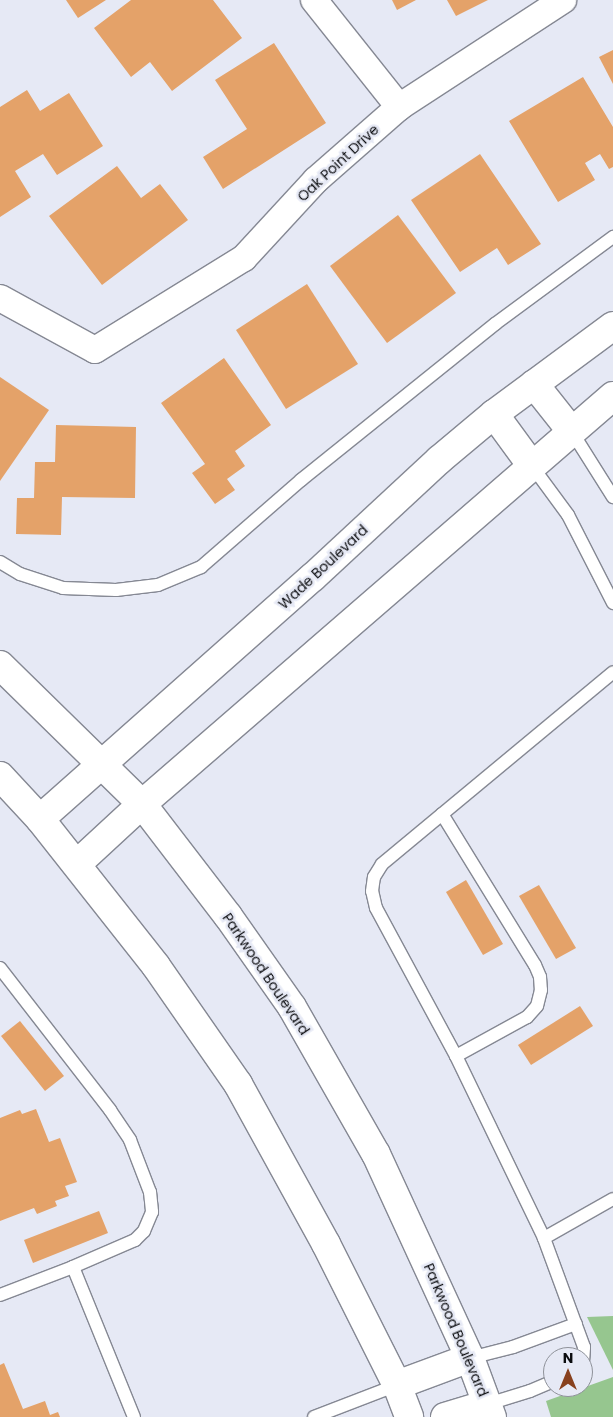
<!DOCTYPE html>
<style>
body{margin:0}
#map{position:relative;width:613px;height:1417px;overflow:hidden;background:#e6e9f5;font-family:Poppins,sans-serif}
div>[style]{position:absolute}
.green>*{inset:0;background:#96c68f}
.building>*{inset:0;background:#e4a269}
.roads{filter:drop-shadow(1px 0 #858893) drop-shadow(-1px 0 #858893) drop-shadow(0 1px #858893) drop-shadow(0 -1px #858893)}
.service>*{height:12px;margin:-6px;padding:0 6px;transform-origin:6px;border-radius:6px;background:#fff}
.minor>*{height:26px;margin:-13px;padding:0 13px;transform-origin:13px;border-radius:13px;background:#fff}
.tertiary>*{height:28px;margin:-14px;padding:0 14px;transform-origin:14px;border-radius:14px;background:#fff}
.secondary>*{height:28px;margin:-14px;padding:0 14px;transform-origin:14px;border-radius:14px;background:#fff}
span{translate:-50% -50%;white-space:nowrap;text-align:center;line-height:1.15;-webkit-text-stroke:5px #e6e9f5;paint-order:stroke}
.street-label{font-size:14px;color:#0b0c0f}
.north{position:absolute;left:543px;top:1347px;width:50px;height:50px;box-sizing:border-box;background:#e6e9f5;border:1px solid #8e9199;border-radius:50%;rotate:0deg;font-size:14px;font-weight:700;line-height:20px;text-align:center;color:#0b0c0f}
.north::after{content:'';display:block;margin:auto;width:18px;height:22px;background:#88411e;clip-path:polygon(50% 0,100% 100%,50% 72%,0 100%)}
</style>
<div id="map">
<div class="green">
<i style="clip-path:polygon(613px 1316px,613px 1370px,587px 1317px)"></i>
<i style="clip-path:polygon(613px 1377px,613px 1417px,551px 1417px,546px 1401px)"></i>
</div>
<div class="building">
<i style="clip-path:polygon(66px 0,106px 0,78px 18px)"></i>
<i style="clip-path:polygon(131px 0,213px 0,242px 38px,172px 91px,150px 62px,131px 77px,94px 28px)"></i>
<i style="clip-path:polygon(392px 0,416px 0,397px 10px)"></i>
<i style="clip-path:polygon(447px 0,488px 0,456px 16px)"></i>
<i style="clip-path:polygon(274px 43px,326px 123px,223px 189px,203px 157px,247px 129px,215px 80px)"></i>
<i style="clip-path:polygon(613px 50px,613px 84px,599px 57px)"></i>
<i style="clip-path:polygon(583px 77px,613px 127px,613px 167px,609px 169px,600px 154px,585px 163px,595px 180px,558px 202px,509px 121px)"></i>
<i style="clip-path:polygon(27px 90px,40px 111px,69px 93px,103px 146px,57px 175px,43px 154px,15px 171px,31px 197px,0 217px,0 107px)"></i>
<i style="clip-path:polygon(480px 154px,541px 244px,508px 265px,497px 248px,460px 272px,411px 200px)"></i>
<i style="clip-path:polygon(117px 166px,141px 198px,160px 184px,188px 220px,102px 285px,49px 216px)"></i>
<i style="clip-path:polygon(398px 215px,456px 293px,387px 343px,330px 266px)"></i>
<i style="clip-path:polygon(307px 284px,358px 364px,286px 409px,236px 330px)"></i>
<i style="clip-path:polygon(224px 358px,271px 425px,235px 451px,245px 466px,227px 479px,235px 490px,215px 504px,192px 473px,205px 464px,161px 403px)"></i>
<i style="clip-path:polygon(0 377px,49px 410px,0 481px)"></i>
<i style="clip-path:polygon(56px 425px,136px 427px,135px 498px,62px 497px,61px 535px,16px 534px,17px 498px,34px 498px,35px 462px,55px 462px)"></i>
<i style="clip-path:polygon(466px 880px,503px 944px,483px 955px,446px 892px)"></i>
<i style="clip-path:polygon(539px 885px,576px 948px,556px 959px,519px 896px)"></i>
<i style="clip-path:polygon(580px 1006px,593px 1026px,531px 1065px,518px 1045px)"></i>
<i style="clip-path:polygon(20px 1021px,64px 1076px,45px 1091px,1px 1036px)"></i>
<i style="clip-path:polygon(36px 1109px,49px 1142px,60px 1138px,77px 1182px,65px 1186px,69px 1196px,55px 1201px,57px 1206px,37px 1214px,34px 1208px,0 1221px,0 1118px,20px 1110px,22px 1114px)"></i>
<i style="clip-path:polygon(99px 1211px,108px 1233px,33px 1263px,24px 1240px)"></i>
<i style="clip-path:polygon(4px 1363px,23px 1409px,45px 1401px,50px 1415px,58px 1412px,60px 1417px,0 1417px,0 1365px)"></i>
</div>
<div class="roads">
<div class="service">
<i style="left:572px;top:432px;width:77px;rotate:57.8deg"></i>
<i style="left:532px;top:466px;width:61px;rotate:53.7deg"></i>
<i style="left:568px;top:515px;width:99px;rotate:62.9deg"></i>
<i style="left:0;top:562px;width:23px;rotate:31deg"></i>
<i style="left:20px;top:574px;width:45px;rotate:18deg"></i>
<i style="left:63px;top:588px;width:53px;rotate:2.2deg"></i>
<i style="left:116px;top:590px;width:42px;rotate:-6.8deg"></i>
<i style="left:158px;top:585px;width:47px;rotate:-22.7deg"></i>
<i style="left:201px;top:567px;width:133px;rotate:-41deg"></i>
<i style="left:301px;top:480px;width:249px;rotate:-38.8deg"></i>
<i style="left:495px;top:324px;width:147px;rotate:-36.4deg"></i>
<i style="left:442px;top:814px;width:177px;rotate:58.4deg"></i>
<i style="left:535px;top:965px;width:13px;rotate:67deg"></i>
<i style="left:540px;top:977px;width:13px;rotate:86deg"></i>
<i style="left:541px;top:990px;width:16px;rotate:104deg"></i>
<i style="left:537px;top:1006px;width:15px;rotate:132deg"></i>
<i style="left:527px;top:1017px;width:81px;rotate:151.2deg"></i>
<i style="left:0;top:968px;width:180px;rotate:52.2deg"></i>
<i style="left:110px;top:1110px;width:36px;rotate:56deg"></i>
<i style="left:130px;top:1140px;width:56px;rotate:69deg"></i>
<i style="left:150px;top:1192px;width:20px;rotate:84deg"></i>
<i style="left:152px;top:1212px;width:21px;rotate:113deg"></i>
<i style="left:144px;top:1231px;width:13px;rotate:135deg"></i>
<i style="left:135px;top:1240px;width:68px;rotate:156.5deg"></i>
<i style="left:73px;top:1267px;width:162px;rotate:67.9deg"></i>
<i style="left:544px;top:1238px;width:79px;rotate:-29.5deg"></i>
<i style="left:0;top:1295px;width:78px;rotate:-21deg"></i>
<i style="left:470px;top:1358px;width:44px;rotate:-14.3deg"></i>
<i style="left:513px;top:1347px;width:67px;rotate:-20.1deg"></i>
<i style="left:583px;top:1362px;width:15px;rotate:-86deg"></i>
<i style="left:584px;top:1347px;width:116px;rotate:-110.2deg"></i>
<i style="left:544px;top:1238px;width:202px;rotate:-115.8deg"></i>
<i style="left:456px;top:1056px;width:168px;rotate:-118.4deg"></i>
<i style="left:376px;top:908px;width:17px;rotate:-103deg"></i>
<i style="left:372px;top:891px;width:14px;rotate:-82deg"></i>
<i style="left:374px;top:877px;width:15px;rotate:-58deg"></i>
<i style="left:382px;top:864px;width:300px;rotate:-39.7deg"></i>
<i style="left:488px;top:1404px;width:44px;rotate:-17.2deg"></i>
<i style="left:530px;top:1391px;width:25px;rotate:-23deg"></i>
<i style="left:314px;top:1417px;width:89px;rotate:-21.1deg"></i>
</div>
<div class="minor">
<i style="left:314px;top:0;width:137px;rotate:51.5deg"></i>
<i style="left:0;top:298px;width:108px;rotate:28.7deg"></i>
<i style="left:95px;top:350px;width:175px;rotate:-31.7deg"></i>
<i style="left:244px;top:258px;width:106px;rotate:-47.3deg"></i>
<i style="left:316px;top:180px;width:111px;rotate:-41.3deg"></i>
<i style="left:399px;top:107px;width:196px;rotate:-33.1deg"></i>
</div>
<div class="tertiary">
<i style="left:534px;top:384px;width:61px;rotate:51.6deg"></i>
<i style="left:494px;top:414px;width:64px;rotate:53.8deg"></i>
<i style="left:40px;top:819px;width:365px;rotate:-41.6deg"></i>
<i style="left:313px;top:577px;width:172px;rotate:-42.9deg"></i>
<i style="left:439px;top:460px;width:72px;rotate:-39.9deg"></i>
<i style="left:494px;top:414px;width:148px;rotate:-36.5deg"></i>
<i style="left:77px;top:864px;width:88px;rotate:-42.7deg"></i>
<i style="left:142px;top:804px;width:623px;rotate:-40.9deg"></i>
</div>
<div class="secondary">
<i style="left:0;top:665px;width:199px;rotate:44.4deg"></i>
<i style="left:142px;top:804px;width:141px;rotate:52.5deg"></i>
<i style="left:228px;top:916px;width:111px;rotate:54.9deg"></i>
<i style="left:292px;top:1007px;width:169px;rotate:60.3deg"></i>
<i style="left:376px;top:1154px;width:225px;rotate:65.3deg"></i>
<i style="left:470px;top:1358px;width:63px;rotate:69.6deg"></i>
<i style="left:0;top:776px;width:59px;rotate:47.1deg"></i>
<i style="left:40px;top:819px;width:187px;rotate:51.7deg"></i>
<i style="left:156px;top:966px;width:144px;rotate:55.2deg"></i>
<i style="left:238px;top:1084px;width:183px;rotate:61.2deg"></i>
<i style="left:326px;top:1244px;width:158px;rotate:63.3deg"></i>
<i style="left:397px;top:1385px;width:34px;rotate:69deg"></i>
<i style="left:397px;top:1385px;width:78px;rotate:-20.3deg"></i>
<i style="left:445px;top:1417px;width:45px;rotate:-16.8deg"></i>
</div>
</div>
<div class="street-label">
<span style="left:338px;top:163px;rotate:-43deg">Oak Point Drive</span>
<span style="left:323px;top:567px;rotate:-43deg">Wade Boulevard</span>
<span style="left:266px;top:974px;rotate:56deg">Parkwood Boulevard</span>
<span style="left:456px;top:1330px;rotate:67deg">Parkwood Boulevard</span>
</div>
<div class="north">N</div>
</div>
